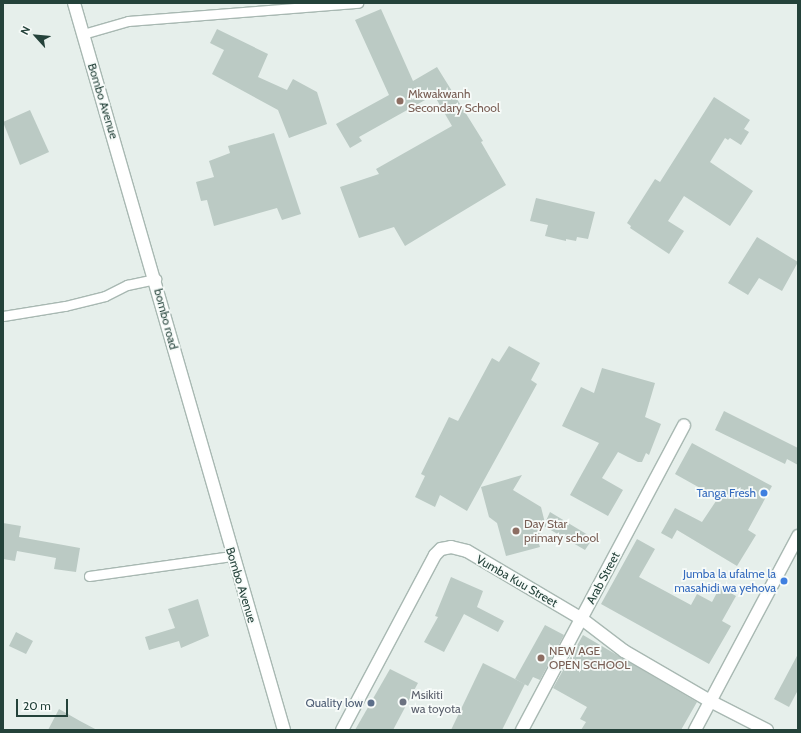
<!DOCTYPE html>
<style>
body{margin:0}
#map{position:relative;width:801px;height:733px;overflow:hidden;background:#e6efeb;font-family:Cabin,sans-serif}
div>[style]{position:absolute}
.building>*{inset:0;background:#bbcac4}
.roads{filter:drop-shadow(1px 0 #a8b8b2) drop-shadow(-1px 0 #a8b8b2) drop-shadow(0 1px #a8b8b2) drop-shadow(0 -1px #a8b8b2)}
.service>*{height:9px;margin:-4.5px;padding:0 4.5px;transform-origin:4.5px;border-radius:4.5px;background:#fff}
.minor>*{height:12px;margin:-6px;padding:0 6px;transform-origin:6px;border-radius:6px;background:#fff}
.tertiary>*{height:12px;margin:-6px;padding:0 6px;transform-origin:6px;border-radius:6px;background:#fff}
.dots>*{width:11px;height:11px;translate:-50% -50%;box-sizing:border-box;border:2px solid #f7fbf9;border-radius:50%}
span{translate:-50% -50%;white-space:nowrap;text-align:center;line-height:1.15;-webkit-text-stroke:3.5px #f7fbf9;paint-order:stroke}
.education-label{font-size:12px;color:#785e54}
.left{translate:0 -50%;text-align:left}
.street-label{font-size:12px;color:#24423a}
.shop-label{font-size:12px;color:#366cbe}
.right{translate:-100% -50%;text-align:right}
.worship-label{font-size:12px;color:#5b616d}
.service-label{font-size:12px;color:#4e5e75}
.frame{position:absolute;inset:0;border:4px solid #24423a;pointer-events:none}
.north{position:absolute;left:16px;top:16px;width:40px;height:40px;-webkit-text-stroke:3px #f7fbf9;paint-order:stroke;rotate:297deg;font-size:11px;font-weight:700;line-height:16px;text-align:center;color:#24423a}
.north::after{content:'';display:block;margin:auto;width:14px;height:18px;background:#24423a;clip-path:polygon(50% 0,100% 100%,50% 72%,0 100%)}
.scale{position:absolute;left:16px;top:699px;width:52px;height:18px;box-sizing:border-box;border:2px solid #24423a;border-top:0;padding-left:5px;font-size:12px;line-height:14px;white-space:nowrap;color:#24423a;-webkit-text-stroke:3px #f7fbf9;paint-order:stroke}
</style>
<div id="map">
<div class="building">
<i style="clip-path:polygon(381px 9px,413px 81px,437px 67px,483px 141px,481px 142px,506px 185px,405px 246px,394px 227px,359px 238px,340px 187px,379px 174px,376px 169px,452px 126px,434px 95px,359px 137px,362px 141px,350px 148px,336px 124px,389px 95px,355px 20px)"></i>
<i style="clip-path:polygon(217px 29px,268px 54px,258px 77px,287px 90px,293px 79px,317px 92px,327px 124px,289px 138px,278px 110px,212px 74px,224px 50px,210px 43px)"></i>
<i style="clip-path:polygon(714px 97px,750px 120px,744px 129px,749px 132px,741px 145px,730px 138px,728px 140px,725px 138px,710px 162px,753px 191px,730px 226px,684px 196px,668px 221px,684px 231px,669px 254px,630px 228px,631px 226px,627px 223px,655px 179px,660px 182px)"></i>
<i style="clip-path:polygon(30px 110px,49px 152px,20px 165px,3px 122px)"></i>
<i style="clip-path:polygon(274px 133px,301px 214px,282px 220px,277px 208px,214px 226px,207px 200px,201px 201px,196px 182px,214px 177px,209px 161px,230px 153px,228px 146px)"></i>
<i style="clip-path:polygon(536px 198px,595px 212px,588px 239px,577px 237px,576px 241px,566px 239px,566px 241px,545px 236px,548px 225px,530px 221px)"></i>
<i style="clip-path:polygon(757px 237px,798px 262px,782px 291px,759px 278px,748px 295px,728px 283px)"></i>
<i style="clip-path:polygon(509px 346px,540px 363px,531px 380px,537px 384px,467px 511px,440px 495px,435px 507px,415px 497px,425px 476px,421px 474px,449px 417px,458px 421px,492px 358px,499px 362px)"></i>
<i style="clip-path:polygon(602px 368px,655px 383px,645px 417px,661px 424px,649px 455px,646px 453px,642px 462px,638px 462px,618px 452px,602px 478px,623px 490px,608px 516px,570px 495px,599px 443px,562px 426px,581px 387px,594px 393px)"></i>
<i style="clip-path:polygon(724px 411px,798px 448px,798px 465px,787px 459px,785px 464px,715px 430px)"></i>
<i style="clip-path:polygon(692px 443px,772px 486px,748px 530px,756px 535px,737px 566px,677px 530px,672px 539px,661px 533px,675px 508px,702px 522px,718px 498px,675px 474px)"></i>
<i style="clip-path:polygon(522px 475px,513px 490px,541px 507px,545px 523px,550px 512px,593px 538px,585px 550px,537px 522px,541px 540px,538px 541px,540px 547px,506px 556px,497px 523px,489px 517px,481px 487px)"></i>
<i style="clip-path:polygon(3px 523px,21px 526px,19px 537px,80px 548px,76px 572px,54px 569px,56px 558px,17px 551px,15px 561px,3px 559px)"></i>
<i style="clip-path:polygon(637px 539px,655px 549px,639px 577px,691px 605px,697px 594px,712px 602px,720px 587px,736px 596px,722px 621px,731px 626px,709px 664px,601px 604px)"></i>
<i style="clip-path:polygon(451px 577px,483px 591px,477px 607px,504px 621px,498px 632px,464px 614px,444px 652px,424px 642px,438px 617px,435px 616px)"></i>
<i style="clip-path:polygon(198px 599px,209px 636px,181px 648px,179px 641px,149px 650px,145px 637px,175px 628px,168px 609px)"></i>
<i style="clip-path:polygon(545px 625px,564px 635px,540px 680px,533px 677px,528px 686px,515px 679px)"></i>
<i style="clip-path:polygon(16px 632px,33px 641px,26px 654px,9px 646px)"></i>
<i style="clip-path:polygon(583px 635px,697px 702px,681px 730px,581px 730px,586px 722px,580px 719px,587px 707px,553px 688px)"></i>
<i style="clip-path:polygon(798px 654px,798px 690px,789px 707px,774px 699px)"></i>
<i style="clip-path:polygon(483px 663px,525px 684px,502px 730px,451px 730px)"></i>
<i style="clip-path:polygon(390px 669px,418px 683px,393px 730px,355px 730px)"></i>
<i style="clip-path:polygon(59px 709px,80px 721px,97px 730px,48px 730px)"></i>
</div>
<div class="roads">
<div class="service">
<i style="left:83px;top:34px;width:47px;rotate:-16.1deg"></i>
<i style="left:128px;top:21px;width:231px;rotate:-4.5deg"></i>
<i style="left:3px;top:316px;width:63px;rotate:-9.2deg"></i>
<i style="left:65px;top:306px;width:41px;rotate:-14deg"></i>
<i style="left:105px;top:296px;width:25px;rotate:-27deg"></i>
<i style="left:127px;top:285px;width:30px;rotate:-12deg"></i>
<i style="left:89px;top:576px;width:144px;rotate:-8deg"></i>
</div>
<div class="minor">
<i style="left:342px;top:730px;width:198px;rotate:-62deg"></i>
<i style="left:435px;top:555px;width:8px;rotate:-45deg"></i>
<i style="left:441px;top:549px;width:10px;rotate:-11deg"></i>
<i style="left:451px;top:547px;width:16px;rotate:14deg"></i>
<i style="left:467px;top:551px;width:134px;rotate:30.6deg"></i>
<i style="left:582px;top:619px;width:53px;rotate:37.3deg"></i>
<i style="left:624px;top:651px;width:99px;rotate:30.2deg"></i>
<i style="left:710px;top:701px;width:64px;rotate:27deg"></i>
<i style="left:522px;top:730px;width:345px;rotate:-62deg"></i>
<i style="left:695px;top:730px;width:220px;rotate:-62deg"></i>
</div>
<div class="tertiary">
<i style="left:74px;top:3px;width:757px;rotate:73.89deg"></i>
</div>
</div>
<div class="dots">
<i style="left:400px;top:101px;background:#8d6e63"></i>
<i style="left:764px;top:493px;background:#3f7fe0"></i>
<i style="left:516px;top:531px;background:#8d6e63"></i>
<i style="left:784px;top:581px;background:#3f7fe0"></i>
<i style="left:541px;top:658px;background:#8d6e63"></i>
<i style="left:403px;top:702px;background:#6b7280"></i>
<i style="left:371px;top:703px;background:#5c6f8a"></i>
</div>
<div class="education-label">
<span class="left" style="left:408px;top:101px">Mkwakwanh<br>Secondary School</span>
<span class="left" style="left:524px;top:531px">Day Star<br>primary school</span>
<span class="left" style="left:549px;top:658px">NEW AGE<br>OPEN SCHOOL</span>
</div>
<div class="street-label">
<span style="left:103px;top:101px;rotate:73deg">Bombo Avenue</span>
<span style="left:166px;top:319px;rotate:75deg">bombo road</span>
<span style="left:603px;top:578px;rotate:-62deg">Arab Street</span>
<span style="left:517px;top:581px;rotate:30deg">Vumba Kuu Street</span>
<span style="left:241px;top:585px;rotate:73deg">Bombo Avenue</span>
</div>
<div class="shop-label">
<span class="right" style="left:756px;top:493px">Tanga Fresh</span>
<span class="right" style="left:776px;top:581px">Jumba la ufalme la<br>masahidi wa yehova</span>
</div>
<div class="worship-label">
<span class="left" style="left:411px;top:702px">Msikiti<br>wa toyota</span>
</div>
<div class="service-label">
<span class="right" style="left:363px;top:703px">Quality low</span>
</div>
<div class="frame"></div>
<div class="north">N</div>
<div class="scale">20 m</div>
</div>
